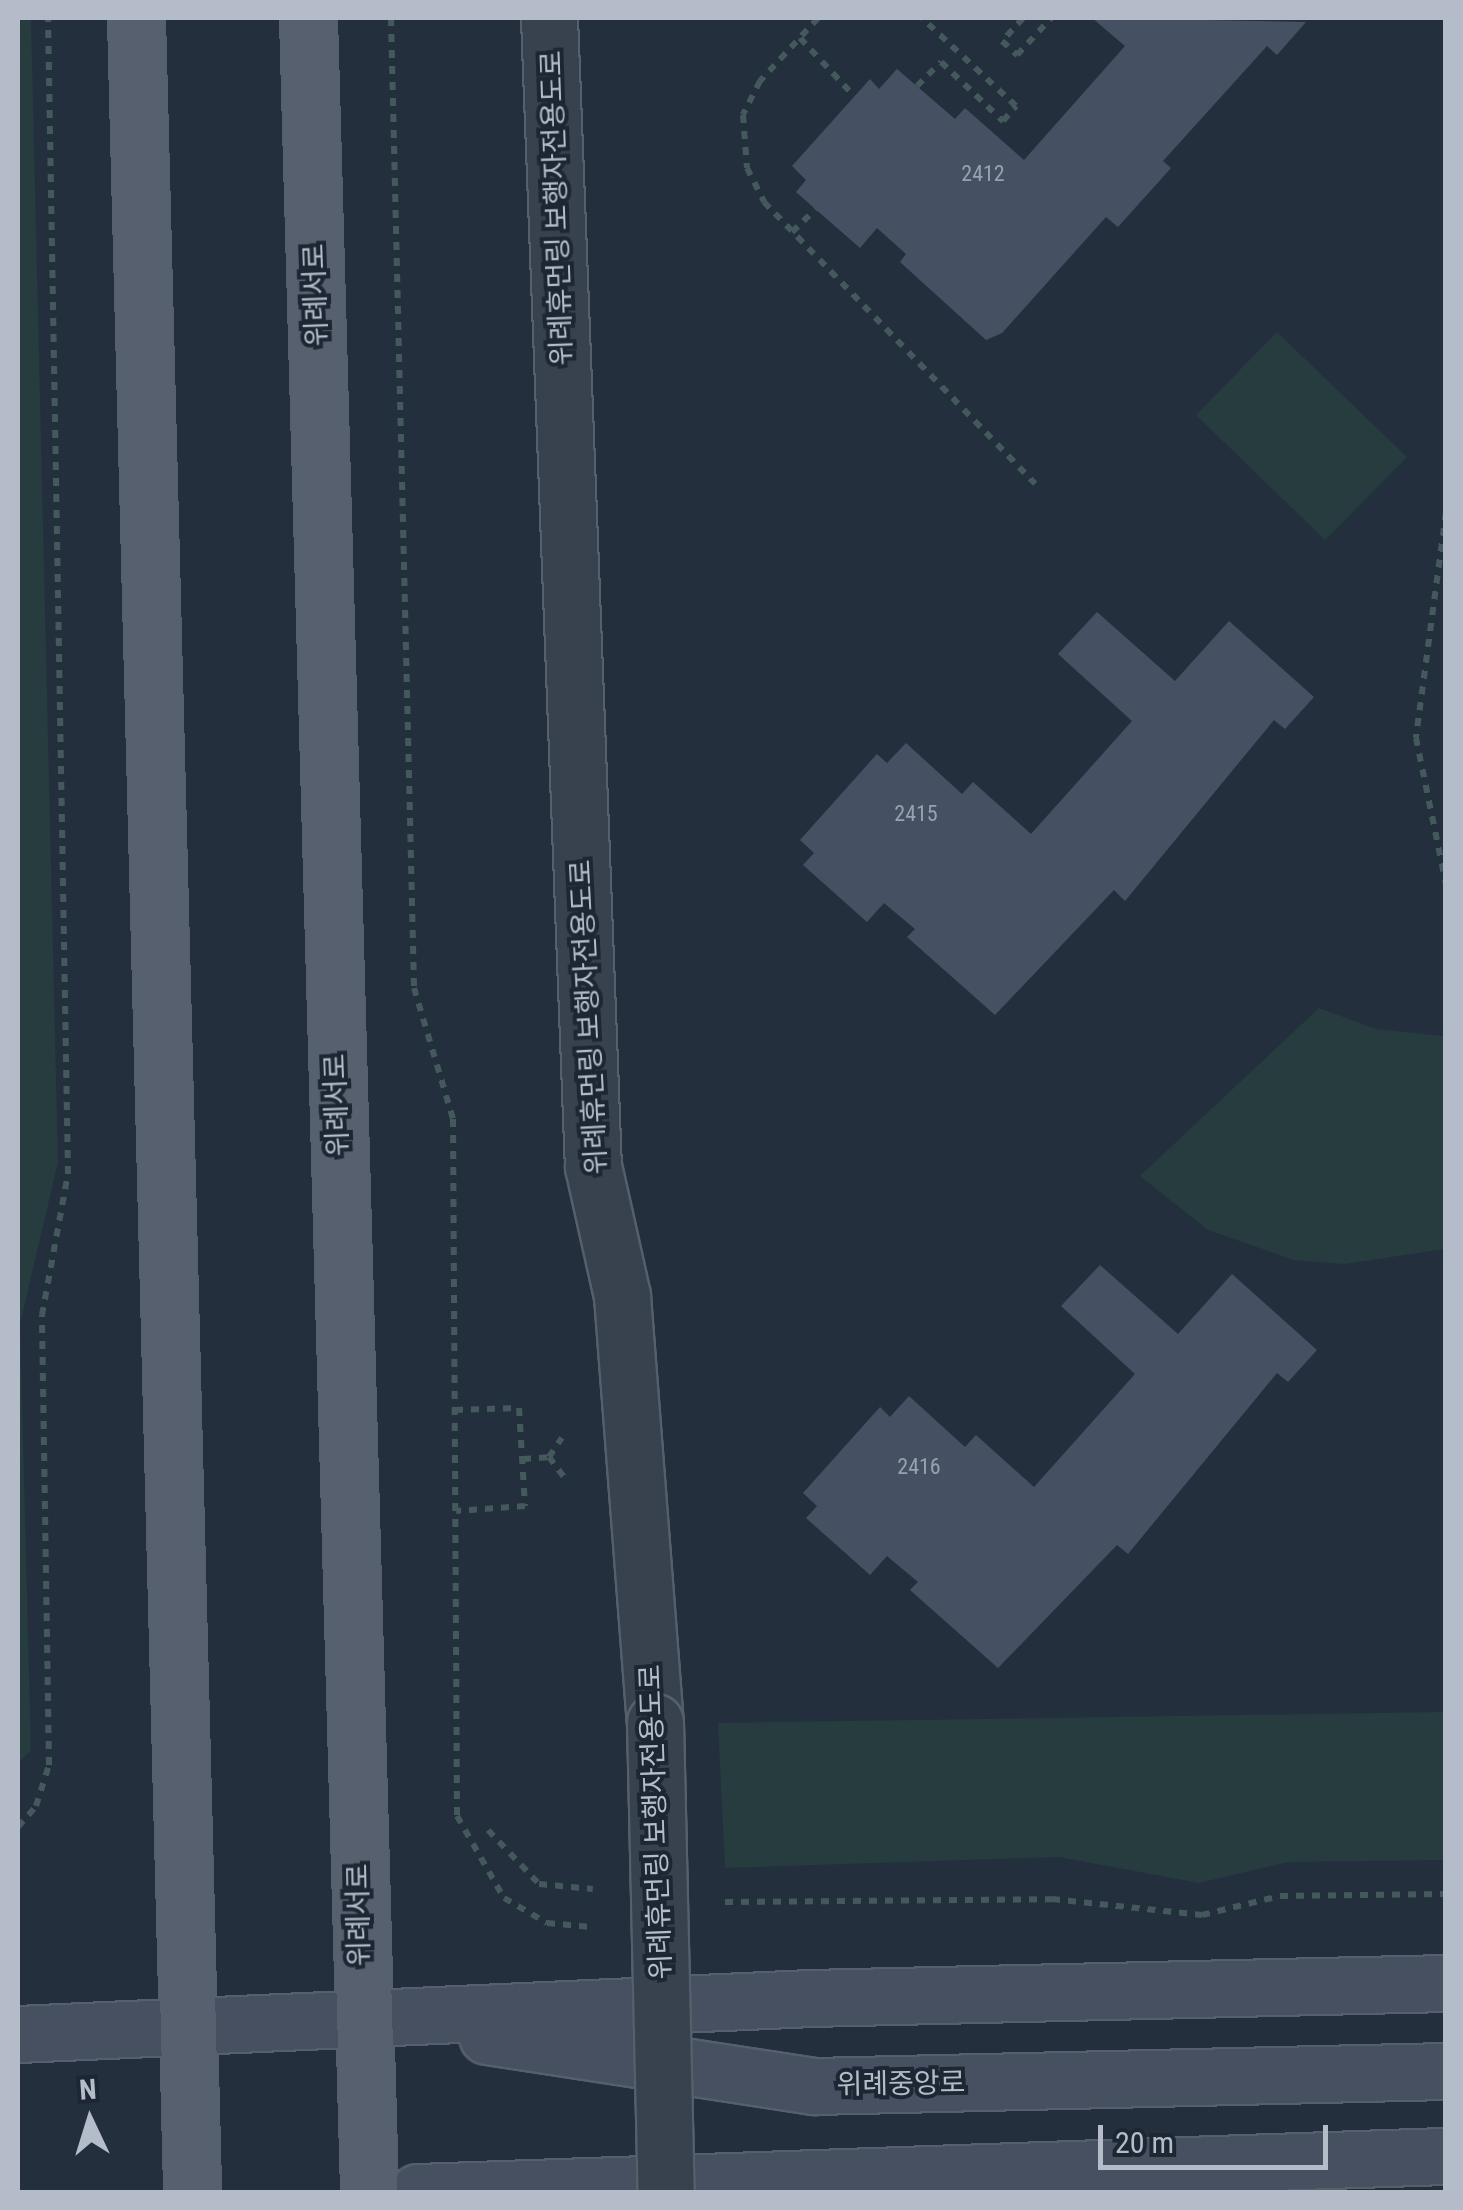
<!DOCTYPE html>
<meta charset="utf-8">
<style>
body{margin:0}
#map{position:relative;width:1463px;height:2210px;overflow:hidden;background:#242f3e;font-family:"Roboto Condensed","Noto Sans KR",sans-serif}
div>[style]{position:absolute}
.green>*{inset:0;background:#263c3f}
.building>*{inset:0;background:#455162}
.path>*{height:6px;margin-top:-3px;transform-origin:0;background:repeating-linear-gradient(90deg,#44595c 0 8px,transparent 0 16px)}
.roads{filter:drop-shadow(2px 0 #565f6c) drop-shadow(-2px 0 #565f6c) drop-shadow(0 2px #565f6c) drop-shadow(0 -2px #565f6c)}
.street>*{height:55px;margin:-27.5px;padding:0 27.5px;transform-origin:27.5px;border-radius:27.5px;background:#38414e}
.secondary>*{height:55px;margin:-27.5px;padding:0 27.5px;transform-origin:27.5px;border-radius:27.5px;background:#465061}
.primary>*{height:55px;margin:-27.5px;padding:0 27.5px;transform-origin:27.5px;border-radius:27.5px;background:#56606e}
.bridges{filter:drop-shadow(2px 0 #565f6c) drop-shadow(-2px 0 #565f6c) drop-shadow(0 2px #565f6c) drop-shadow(0 -2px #565f6c)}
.street-bridge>*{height:55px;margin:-27.5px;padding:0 27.5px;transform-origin:27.5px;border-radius:27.5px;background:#38414e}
span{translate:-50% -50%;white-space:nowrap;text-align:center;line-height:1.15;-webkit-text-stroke:8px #1d2633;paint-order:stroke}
.number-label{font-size:22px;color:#98a1af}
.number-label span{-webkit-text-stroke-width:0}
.street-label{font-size:28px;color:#b4bcc9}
.frame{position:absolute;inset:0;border:20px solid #b4bcc9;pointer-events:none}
.north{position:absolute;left:40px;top:2070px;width:100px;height:100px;-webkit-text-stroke:8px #1d2633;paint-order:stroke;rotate:356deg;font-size:28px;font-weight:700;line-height:40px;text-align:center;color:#b4bcc9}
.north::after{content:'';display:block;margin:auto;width:35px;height:45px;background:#b4bcc9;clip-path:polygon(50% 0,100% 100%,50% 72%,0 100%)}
.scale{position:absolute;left:1098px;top:2125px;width:230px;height:45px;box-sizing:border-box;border:5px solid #b4bcc9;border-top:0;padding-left:12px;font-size:30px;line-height:35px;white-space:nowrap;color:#b4bcc9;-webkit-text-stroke:8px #1d2633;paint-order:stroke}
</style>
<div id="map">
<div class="green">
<i style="clip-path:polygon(18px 18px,31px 18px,58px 1162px,20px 1324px,31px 1750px,18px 1763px)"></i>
<i style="clip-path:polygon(1277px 332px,1407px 457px,1325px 540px,1196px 415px)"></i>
<i style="clip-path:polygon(1319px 1008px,1376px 1029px,1443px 1036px,1445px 1249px,1344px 1264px,1294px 1260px,1208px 1230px,1140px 1176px)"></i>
<i style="clip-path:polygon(1445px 1712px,1445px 1860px,1288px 1862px,1199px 1883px,1059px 1857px,725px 1868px,718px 1723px)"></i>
</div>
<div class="building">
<i style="clip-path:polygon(1092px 18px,1306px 22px,1277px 55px,1267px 46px,1163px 161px,1171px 168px,1118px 227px,1106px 217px,1002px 333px,986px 340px,900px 262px,906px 254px,877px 228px,860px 248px,796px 192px,806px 180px,792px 166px,870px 79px,879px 89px,897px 69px,955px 119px,965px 108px,1024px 160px,1125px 46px)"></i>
<i style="clip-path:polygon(1097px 612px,1175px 681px,1229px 621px,1314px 697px,1285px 729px,1274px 720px,1125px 901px,1114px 890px,995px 1015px,907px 937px,915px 929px,884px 903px,867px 922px,803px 865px,814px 853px,800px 840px,877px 754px,887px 763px,906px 743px,962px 794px,973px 782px,1031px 834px,1132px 721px,1058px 654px)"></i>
<i style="clip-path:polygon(1100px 1265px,1178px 1334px,1232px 1274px,1317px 1350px,1288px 1382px,1277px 1373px,1128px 1554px,1117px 1545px,998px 1668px,910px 1590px,918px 1582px,887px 1556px,870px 1575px,806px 1518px,817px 1506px,803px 1493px,880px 1407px,890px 1417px,909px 1396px,965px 1447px,976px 1435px,1034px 1487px,1135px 1374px,1061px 1306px)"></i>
</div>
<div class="path">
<i style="left:391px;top:18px;width:970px;rotate:88.64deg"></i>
<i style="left:414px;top:988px;width:137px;rotate:73.4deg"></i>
<i style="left:453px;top:1119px;width:697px;rotate:89.67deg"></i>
<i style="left:457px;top:1816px;width:95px;rotate:60.2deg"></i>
<i style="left:504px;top:1898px;width:50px;rotate:30.2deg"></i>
<i style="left:547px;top:1923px;width:44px;rotate:5.2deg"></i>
<i style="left:818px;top:18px;width:86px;rotate:132.6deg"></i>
<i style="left:760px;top:81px;width:38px;rotate:117deg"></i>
<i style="left:743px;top:115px;width:53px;rotate:85.7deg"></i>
<i style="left:747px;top:168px;width:38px;rotate:63deg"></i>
<i style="left:764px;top:202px;width:391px;rotate:46.1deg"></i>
<i style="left:1023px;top:18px;width:31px;rotate:132deg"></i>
<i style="left:1002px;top:41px;width:21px;rotate:43deg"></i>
<i style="left:1017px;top:55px;width:50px;rotate:-47.4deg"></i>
<i style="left:800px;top:38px;width:79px;rotate:47deg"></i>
<i style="left:917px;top:86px;width:34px;rotate:-45deg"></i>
<i style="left:941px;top:62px;width:86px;rotate:43.6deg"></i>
<i style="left:1003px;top:121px;width:20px;rotate:-49deg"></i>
<i style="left:1016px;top:106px;width:129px;rotate:-136.9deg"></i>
<i style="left:792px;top:232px;width:33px;rotate:-44deg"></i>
<i style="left:1446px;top:512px;width:228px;rotate:97.6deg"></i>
<i style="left:1416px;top:738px;width:149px;rotate:78.4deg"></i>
<i style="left:455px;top:1410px;width:64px;rotate:-1.8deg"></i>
<i style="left:519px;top:1408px;width:98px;rotate:86.5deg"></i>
<i style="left:525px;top:1506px;width:69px;rotate:175.9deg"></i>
<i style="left:549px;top:1457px;width:30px;rotate:53deg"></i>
<i style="left:549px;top:1457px;width:23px;rotate:-56deg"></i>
<i style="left:523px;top:1459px;width:26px;rotate:-4deg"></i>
<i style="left:18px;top:1827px;width:28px;rotate:-49deg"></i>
<i style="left:36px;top:1806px;width:43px;rotate:-72.4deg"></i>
<i style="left:49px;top:1765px;width:450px;rotate:-90.9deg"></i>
<i style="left:42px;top:1315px;width:143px;rotate:-79.6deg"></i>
<i style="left:68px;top:1174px;width:1156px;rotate:-90.99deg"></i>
<i style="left:488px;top:1830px;width:74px;rotate:46.6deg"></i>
<i style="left:539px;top:1884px;width:54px;rotate:5.3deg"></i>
<i style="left:725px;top:1902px;width:327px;rotate:-0.5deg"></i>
<i style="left:1052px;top:1899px;width:151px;rotate:6.1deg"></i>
<i style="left:1202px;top:1915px;width:80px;rotate:-13.7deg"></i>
<i style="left:1280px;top:1896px;width:166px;rotate:-0.7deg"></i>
</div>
<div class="roads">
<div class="street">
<i style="left:549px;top:18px;width:1149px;rotate:87.81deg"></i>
<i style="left:593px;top:1166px;width:133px;rotate:77.4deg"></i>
<i style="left:622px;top:1296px;width:427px;rotate:85.6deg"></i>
</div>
<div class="secondary">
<i style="left:18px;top:2034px;width:793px;rotate:-2.6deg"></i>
<i style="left:810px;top:1998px;width:636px;rotate:-1.35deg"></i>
<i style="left:487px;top:2036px;width:331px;rotate:8.7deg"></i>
<i style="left:814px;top:2086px;width:632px;rotate:-1.36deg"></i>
<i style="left:418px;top:2192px;width:1029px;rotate:-2.01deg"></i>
</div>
<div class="primary">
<i style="left:136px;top:18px;width:2175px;rotate:88.52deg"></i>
<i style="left:308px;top:18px;width:2175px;rotate:88.39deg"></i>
</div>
</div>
<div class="bridges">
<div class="street-bridge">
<i style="left:655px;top:1722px;width:470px;rotate:88.7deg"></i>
</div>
</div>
<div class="number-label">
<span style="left:983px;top:174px">2412</span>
<span style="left:916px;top:814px">2415</span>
<span style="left:919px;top:1467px">2416</span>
</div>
<div class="street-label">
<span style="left:557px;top:208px;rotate:-92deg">위례휴먼링 보행자전용도로</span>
<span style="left:316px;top:295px;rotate:-92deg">위례서로</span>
<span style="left:589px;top:1017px;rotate:-93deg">위례휴먼링 보행자전용도로</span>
<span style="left:337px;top:1105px;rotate:-92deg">위례서로</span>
<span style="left:656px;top:1822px;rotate:-92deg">위례휴먼링 보행자전용도로</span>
<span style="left:359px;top:1915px;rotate:-91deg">위례서로</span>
<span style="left:901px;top:2084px;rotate:-1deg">위례중앙로</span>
</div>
<div class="frame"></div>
<div class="north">N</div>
<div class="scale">20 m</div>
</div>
